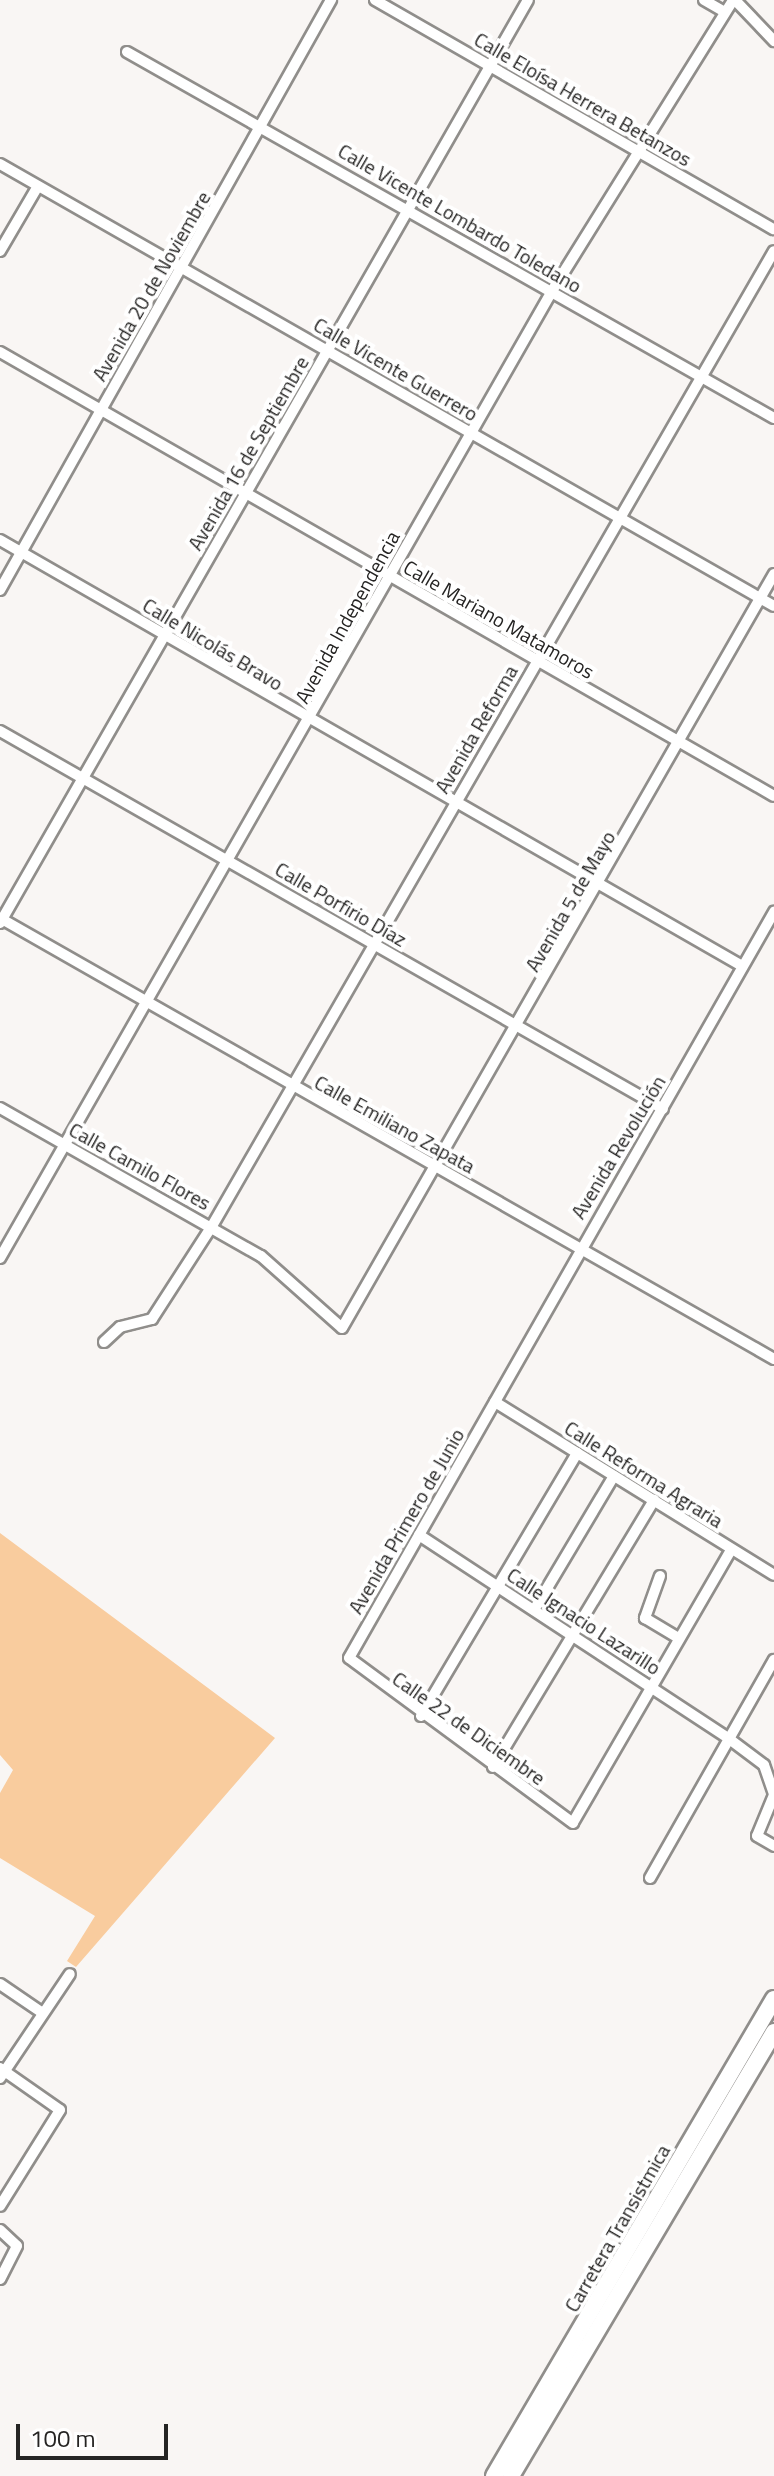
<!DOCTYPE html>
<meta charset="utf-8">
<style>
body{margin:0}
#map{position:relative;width:774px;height:2476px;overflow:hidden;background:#f9f6f4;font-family:"Titillium Web",sans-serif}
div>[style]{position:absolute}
.green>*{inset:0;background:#f9cc9e}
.roads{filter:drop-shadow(2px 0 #908e8b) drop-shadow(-2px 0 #908e8b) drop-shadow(0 2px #908e8b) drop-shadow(0 -2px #908e8b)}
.street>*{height:10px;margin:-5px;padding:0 5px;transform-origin:5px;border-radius:5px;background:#fff}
.primary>*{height:16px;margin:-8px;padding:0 8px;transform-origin:8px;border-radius:8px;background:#fff}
span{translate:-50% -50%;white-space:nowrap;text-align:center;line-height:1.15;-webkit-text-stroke:8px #fff;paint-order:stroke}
.street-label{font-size:20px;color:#252423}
.scale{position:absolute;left:16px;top:2424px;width:152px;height:36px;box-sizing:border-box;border:4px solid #252423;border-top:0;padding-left:10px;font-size:24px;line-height:28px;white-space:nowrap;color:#252423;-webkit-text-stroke:6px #fff;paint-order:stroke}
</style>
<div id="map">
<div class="green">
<i style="clip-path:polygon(0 1533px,275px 1738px,76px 1967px,67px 1961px,95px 1916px,0 1858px,0 1793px,13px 1770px,0 1755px)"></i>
</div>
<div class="roads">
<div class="street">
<i style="left:375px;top:0;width:460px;rotate:29.9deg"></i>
<i style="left:704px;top:0;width:22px;rotate:30deg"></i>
<i style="left:735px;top:0;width:57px;rotate:46.4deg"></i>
<i style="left:127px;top:52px;width:743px;rotate:29.5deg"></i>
<i style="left:0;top:164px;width:891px;rotate:29.73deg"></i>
<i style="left:0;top:251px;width:75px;rotate:-59.7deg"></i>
<i style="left:0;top:352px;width:892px;rotate:29.84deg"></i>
<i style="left:0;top:540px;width:856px;rotate:29.86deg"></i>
<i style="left:0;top:590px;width:677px;rotate:-60.71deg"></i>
<i style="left:0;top:731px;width:763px;rotate:29.69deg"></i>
<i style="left:0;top:918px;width:891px;rotate:29.67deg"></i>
<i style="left:0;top:923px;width:1063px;rotate:-60.23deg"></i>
<i style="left:0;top:1108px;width:300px;rotate:29.6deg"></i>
<i style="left:261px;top:1256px;width:108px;rotate:41.6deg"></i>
<i style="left:342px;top:1328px;width:869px;rotate:-60.19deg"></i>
<i style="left:0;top:1258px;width:1113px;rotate:-60.28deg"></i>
<i style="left:552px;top:291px;width:343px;rotate:-58.1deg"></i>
<i style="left:104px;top:1342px;width:22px;rotate:-43deg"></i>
<i style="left:120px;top:1327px;width:33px;rotate:-14deg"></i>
<i style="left:152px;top:1319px;width:111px;rotate:-57.2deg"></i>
<i style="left:212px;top:1226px;width:1125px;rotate:-60.04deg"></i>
<i style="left:495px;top:1402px;width:328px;rotate:31.8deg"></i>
<i style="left:419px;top:1535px;width:370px;rotate:33.3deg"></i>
<i style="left:728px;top:1738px;width:45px;rotate:36.9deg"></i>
<i style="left:764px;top:1765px;width:31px;rotate:71deg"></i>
<i style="left:731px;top:1550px;width:315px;rotate:120.1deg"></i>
<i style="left:573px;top:1823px;width:278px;rotate:-143.6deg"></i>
<i style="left:349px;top:1658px;width:859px;rotate:-60.33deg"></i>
<i style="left:660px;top:1576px;width:45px;rotate:109.7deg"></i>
<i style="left:645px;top:1618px;width:39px;rotate:31deg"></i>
<i style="left:534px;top:1610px;width:156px;rotate:-59.2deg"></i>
<i style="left:421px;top:1716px;width:306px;rotate:-59.3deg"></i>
<i style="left:493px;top:1767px;width:312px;rotate:-58.9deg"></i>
<i style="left:774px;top:1795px;width:44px;rotate:112.5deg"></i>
<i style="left:757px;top:1836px;width:20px;rotate:30deg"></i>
<i style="left:650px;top:1878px;width:251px;rotate:-60.4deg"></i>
<i style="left:0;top:1984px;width:50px;rotate:34.3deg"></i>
<i style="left:0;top:2068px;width:73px;rotate:35deg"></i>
<i style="left:60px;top:2110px;width:113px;rotate:122deg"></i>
<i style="left:0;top:2078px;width:125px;rotate:-56.1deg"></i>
<i style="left:0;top:2230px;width:23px;rotate:43deg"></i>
<i style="left:17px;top:2246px;width:37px;rotate:117deg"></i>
</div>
<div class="primary">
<i style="left:494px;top:2476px;width:553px;rotate:-59.59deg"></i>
<i style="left:511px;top:2476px;width:516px;rotate:-59.36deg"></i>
</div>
</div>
<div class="street-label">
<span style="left:583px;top:99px;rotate:30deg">Calle Eloísa Herrera Betanzos</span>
<span style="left:460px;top:218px;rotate:30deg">Calle Vicente Lombardo Toledano</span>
<span style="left:151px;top:286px;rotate:-60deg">Avenida 20 de Noviembre</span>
<span style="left:396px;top:369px;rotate:30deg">Calle Vicente Guerrero</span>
<span style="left:248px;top:453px;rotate:-60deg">Avenida 16 de Septiembre</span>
<span style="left:347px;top:617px;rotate:-61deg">Avenida Independencia</span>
<span style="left:499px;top:619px;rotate:30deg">Calle Mariano Matamoros</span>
<span style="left:213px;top:644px;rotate:31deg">Calle Nicolás Bravo</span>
<span style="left:476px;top:729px;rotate:-60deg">Avenida Reforma</span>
<span style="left:570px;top:901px;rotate:-60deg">Avenida 5 de Mayo</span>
<span style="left:341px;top:904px;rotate:30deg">Calle Porfirio Díaz</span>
<span style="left:395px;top:1124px;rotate:29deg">Calle Emiliano Zapata</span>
<span style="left:618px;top:1147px;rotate:-59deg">Avenida Revolución</span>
<span style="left:140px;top:1166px;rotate:29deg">Calle Camilo Flores</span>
<span style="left:644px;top:1474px;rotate:32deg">Calle Reforma Agraria</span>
<span style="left:406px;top:1521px;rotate:-60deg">Avenida Primero de Junio</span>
<span style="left:584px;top:1621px;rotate:33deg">Calle Ignacio Lazarillo</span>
<span style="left:469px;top:1728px;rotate:35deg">Calle 22 de Diciembre</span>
<span style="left:617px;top:2228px;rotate:-60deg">Carretera Transistmica</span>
</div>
<div class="scale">100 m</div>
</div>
